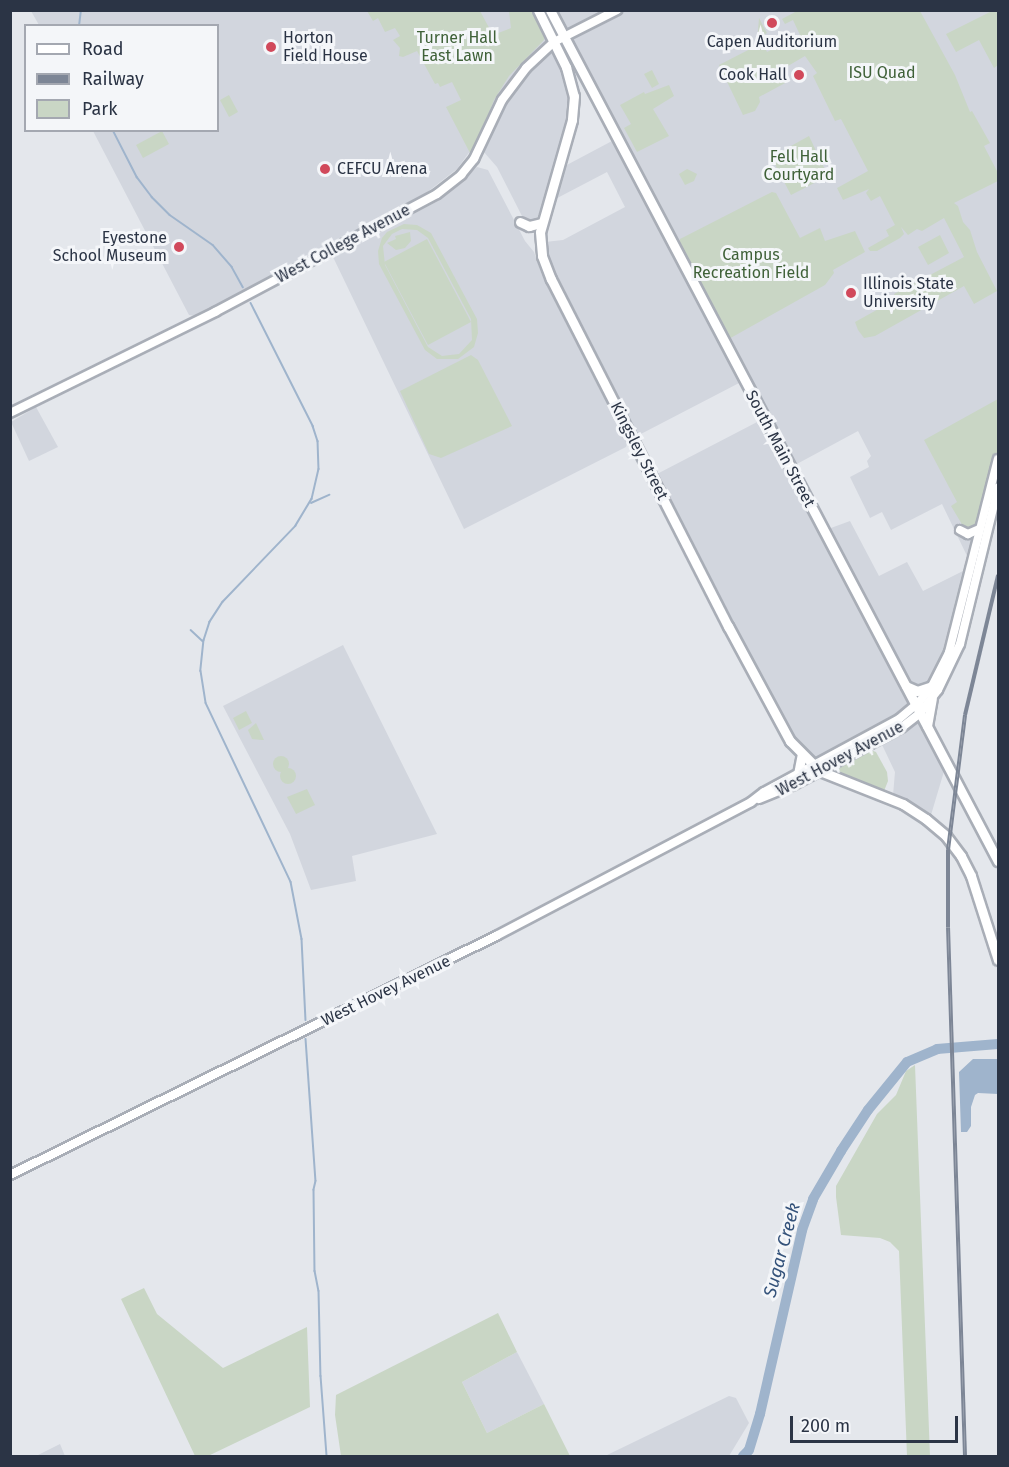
<!DOCTYPE html>
<style>
body{margin:0}
#map{position:relative;width:1009px;height:1467px;overflow:hidden;background:#e4e7ec;font-family:"Fira Sans",sans-serif}
div>[style]{position:absolute}
.built>*{inset:0;background:#d2d6de}
.green>*{inset:0;background:#c9d6c5}
.round{border-radius:50%}
.water>*{inset:0;background:#9fb4cc}
.stream>*{height:1.5px;margin:-0.75px;padding:0 0.75px;transform-origin:0.75px;border-radius:0.75px;background:#9fb4cc}
.river>*{height:10px;margin:-5px;padding:0 5px;transform-origin:5px;border-radius:5px;background:#9fb4cc}
.roads{filter:drop-shadow(2px 0 #a9aeb7) drop-shadow(-2px 0 #a9aeb7) drop-shadow(0 2px #a9aeb7) drop-shadow(0 -2px #a9aeb7)}
.secondary>*{height:8px;margin:-4px;padding:0 4px;transform-origin:4px;border-radius:4px;background:#fff}
.primary>*{height:9px;margin:-4.5px;padding:0 4.5px;transform-origin:4.5px;border-radius:4.5px;background:#fff}
.rail>*{height:4px;margin-top:-2px;transform-origin:0;background:repeating-linear-gradient(90deg,#f4f6f9 0 4.5px,#7d8696 0 9px);box-sizing:border-box;border-block:2px solid #7d8696}
.dots>*{width:16px;height:16px;translate:-50% -50%;box-sizing:border-box;border:3px solid #f4f6f9;border-radius:50%}
span{translate:-50% -50%;white-space:nowrap;text-align:center;line-height:1.15;-webkit-text-stroke:6px #f4f6f9;paint-order:stroke}
.poi-label{font-size:16px;color:#2b3445}
.left{translate:0 -50%;text-align:left}
.right{translate:-100% -50%;text-align:right}
.park-label{font-size:16px;color:#3f6138}
.street-label{font-size:16px;color:#2b3445}
.water-label{font-size:18px;color:#34527a;font-style:italic}
.frame{position:absolute;inset:0;border:12px solid #2b3445;pointer-events:none}
.legend{position:absolute;left:24px;top:24px;width:195px;height:108px;box-sizing:border-box;background:#f4f6f9;border:2px solid #a4a8b1;margin:0;padding:8px 10px;list-style:none;font-size:18px;color:#2b3445}
.legend li{display:flex;align-items:center;gap:12px;height:30px}
.legend b{width:30px;border:2px solid #a4a8b1}
.scale{position:absolute;left:790px;top:1416px;width:168px;height:27px;box-sizing:border-box;border:3px solid #2b3445;border-top:0;padding-left:8px;font-size:18px;line-height:21px;white-space:nowrap;color:#2b3445;-webkit-text-stroke:4px #f4f6f9;paint-order:stroke}
</style>
<div id="map">
<div class="built">
<i style="clip-path:polygon(evenodd,31px 11px,998px 11px,998px 450px,990px 472px,969px 560px,942px 504px,891px 530px,882px 512px,870px 518px,850px 477px,869px 467px,867px 461px,871px 456px,858px 431px,795px 465px,682px 270px,741px 382px,637px 436px,546px 257px,545px 242px,563px 240px,625px 207px,607px 172px,542px 206px,536px 221px,530px 223px,524px 220px,497px 167px,476px 143px,457px 169px,426px 193px,195px 316px,189px 315px,93px 131px,218px 130px,218px 26px,39px 25px,31px 11px,574px 71px,612px 141px,563px 167px,576px 126px,578px 96px,574px 71px)"></i>
<i style="clip-path:polygon(477px 167px,488px 170px,525px 241px,534px 252px,541px 272px,628px 441px,626px 447px,464px 529px,333px 257px,438px 201px)"></i>
<i style="clip-path:polygon(36px 407px,58px 447px,29px 461px,11px 422px)"></i>
<i style="clip-path:polygon(761px 420px,820px 532px,850px 521px,879px 576px,907px 562px,923px 591px,967px 569px,945px 656px,933px 679px,912px 704px,945px 768px,931px 815px,893px 795px,895px 772px,875px 730px,816px 760px,796px 742px,786px 728px,750px 661px,657px 474px)"></i>
<i style="clip-path:polygon(343px 645px,437px 834px,352px 856px,356px 881px,311px 890px,290px 834px,223px 706px)"></i>
<i style="clip-path:polygon(517px 1352px,544px 1404px,487px 1433px,462px 1382px)"></i>
<i style="clip-path:polygon(729px 1396px,736px 1398px,749px 1423px,729px 1456px,605px 1456px)"></i>
<i style="clip-path:polygon(60px 1444px,65px 1456px,36px 1456px)"></i>
</div>
<div class="green">
<i style="clip-path:polygon(994px 10px,998px 11px,998px 65px,994px 68px,979px 40px,956px 52px,946px 34px)"></i>
<i style="clip-path:polygon(367px 11px,480px 11px,493px 35px,511px 28px,509px 11px,533px 11px,545px 32px,544px 40px,509px 76px,494px 100px,475px 148px,470px 153px,446px 107px,461px 100px,452px 82px,440px 87px,438px 83px,435px 84px,417px 51px,403px 57px,399px 56px,400px 48px,393px 40px,400px 36px,395px 28px,385px 32px,378px 18px,373px 21px)"></i>
<i style="clip-path:polygon(797px 11px,920px 11px,955px 75px,970px 112px,972px 111px,990px 143px,984px 146px,998px 173px,998px 181px,954px 203px,958px 206px,963px 222px,970px 230px,977px 252px,997px 291px,974px 304px,964px 286px,875px 336px,864px 338px,858px 330px,855px 322px,882px 307px,895px 297px,894px 294px,964px 257px,944px 218px,922px 231px,917px 229px,908px 235px,901px 227px,904px 234px,900px 238px,877px 251px,870px 251px,868px 248px,889px 236px,886px 230px,895px 225px,880px 196px,871px 201px,866px 193px,869px 189px,843px 200px,837px 188px,868px 171px,841px 119px,835px 121px,813px 76px,817px 73px,805px 56px,781px 70px,787px 82px,759px 97px,760px 102px,755px 111px,743px 115px,719px 65px,754px 47px,757px 43px,759px 18px,767px 33px,760px 37px,767px 52px,800px 35px,793px 20px,785px 24px,782px 19px)"></i>
<i style="clip-path:polygon(652px 70px,659px 84px,652px 88px,644px 74px)"></i>
<i style="clip-path:polygon(669px 85px,674px 96px,653px 109px,669px 136px,637px 152px,624px 128px,631px 124px,620px 105px,644px 92px,645px 94px)"></i>
<i style="clip-path:polygon(229px 95px,238px 112px,229px 117px,220px 100px)"></i>
<i style="clip-path:polygon(162px 131px,169px 144px,143px 158px,136px 145px)"></i>
<i style="clip-path:polygon(809px 136px,828px 176px,791px 195px,771px 157px)"></i>
<i style="clip-path:polygon(687px 169px,697px 174px,694px 181px,685px 185px,679px 174px)"></i>
<i style="clip-path:polygon(772px 192px,776px 193px,800px 238px,820px 228px,825px 241px,855px 231px,865px 252px,833px 270px,834px 273px,825px 285px,727px 340px,679px 246px,680px 239px)"></i>
<i style="clip-path:polygon(evenodd,404px 224px,417px 225px,431px 233px,477px 319px,478px 333px,474px 347px,458px 359px,437px 359px,425px 350px,379px 264px,378px 251px,382px 238px,387px 232px,404px 224px,402px 229px,417px 230px,428px 238px,471px 319px,472px 340px,459px 354px,442px 356px,428px 347px,385px 265px,383px 246px,392px 234px,402px 229px)"></i>
<i style="clip-path:polygon(410px 232px,411px 241px,405px 248px,396px 250px,387px 243px,396px 239px,395px 236px)"></i>
<i style="clip-path:polygon(940px 235px,949px 253px,928px 265px,918px 247px)"></i>
<i style="clip-path:polygon(427px 239px,471px 322px,428px 345px,384px 262px)"></i>
<i style="clip-path:polygon(471px 355px,478px 360px,512px 426px,441px 458px,429px 454px,400px 391px)"></i>
<i style="clip-path:polygon(998px 399px,998px 450px,977px 525px,966px 531px,951px 506px,957px 502px,924px 440px)"></i>
<i style="clip-path:polygon(246px 711px,252px 723px,239px 730px,233px 718px)"></i>
<i style="clip-path:polygon(256px 723px,264px 740px,262px 740px,252px 739px,248px 730px)"></i>
<i style="clip-path:polygon(868px 749px,876px 752px,887px 772px,888px 781px,884px 791px,831px 770px)"></i>
<i class="round" style="left:273px;top:756px;width:16px;height:16px"></i>
<i class="round" style="left:280px;top:768px;width:16px;height:16px"></i>
<i style="clip-path:polygon(307px 789px,315px 805px,296px 814px,287px 797px)"></i>
<i style="clip-path:polygon(915px 1065px,930px 1456px,907px 1456px,899px 1251px,890px 1242px,880px 1238px,841px 1235px,836px 1197px,836px 1186px,877px 1114px,896px 1095px,906px 1071px)"></i>
<i style="clip-path:polygon(144px 1288px,157px 1314px,223px 1368px,307px 1327px,310px 1407px,208px 1456px,195px 1456px,121px 1299px)"></i>
<i style="clip-path:polygon(498px 1313px,517px 1352px,462px 1382px,487px 1433px,544px 1404px,570px 1456px,341px 1456px,335px 1415px,336px 1395px)"></i>
</div>
<div class="water">
<i style="clip-path:polygon(973px 1059px,998px 1059px,998px 1094px,978px 1093px,975px 1095px,971px 1107px,971px 1126px,967px 1132px,961px 1132px,959px 1072px)"></i>
</div>
<div class="stream">
<i style="left:79px;top:26px;width:16px;rotate:-83deg"></i>
<i style="left:113px;top:130px;width:53px;rotate:62.9deg"></i>
<i style="left:137px;top:177px;width:25px;rotate:53deg"></i>
<i style="left:152px;top:197px;width:25px;rotate:45deg"></i>
<i style="left:170px;top:215px;width:52px;rotate:34.9deg"></i>
<i style="left:213px;top:245px;width:29px;rotate:49deg"></i>
<i style="left:232px;top:267px;width:23px;rotate:61deg"></i>
<i style="left:251px;top:303px;width:138px;rotate:63.2deg"></i>
<i style="left:313px;top:426px;width:16px;rotate:72deg"></i>
<i style="left:318px;top:441px;width:28px;rotate:88deg"></i>
<i style="left:319px;top:469px;width:31px;rotate:103deg"></i>
<i style="left:312px;top:499px;width:31px;rotate:121deg"></i>
<i style="left:296px;top:526px;width:105px;rotate:133.8deg"></i>
<i style="left:223px;top:602px;width:24px;rotate:123deg"></i>
<i style="left:210px;top:622px;width:19px;rotate:108deg"></i>
<i style="left:204px;top:640px;width:31px;rotate:96deg"></i>
<i style="left:201px;top:671px;width:32px;rotate:81deg"></i>
<i style="left:206px;top:703px;width:198px;rotate:64.6deg"></i>
<i style="left:291px;top:882px;width:58px;rotate:79.1deg"></i>
<i style="left:302px;top:939px;width:81px;rotate:87.2deg"></i>
<i style="left:311px;top:503px;width:20px;rotate:-24deg"></i>
<i style="left:191px;top:630px;width:16px;rotate:43deg"></i>
<i style="left:306px;top:1039px;width:142px;rotate:86deg"></i>
<i style="left:316px;top:1181px;width:9px;rotate:103deg"></i>
<i style="left:314px;top:1190px;width:81px;rotate:89.3deg"></i>
<i style="left:315px;top:1271px;width:20px;rotate:79deg"></i>
<i style="left:319px;top:1291px;width:85px;rotate:88.7deg"></i>
<i style="left:321px;top:1376px;width:80px;rotate:85.7deg"></i>
</div>
<div class="river">
<i style="left:743px;top:1456px;width:8px;rotate:-45deg"></i>
<i style="left:749px;top:1450px;width:38px;rotate:-73deg"></i>
<i style="left:760px;top:1414px;width:189px;rotate:-77.1deg"></i>
<i style="left:802px;top:1230px;width:33px;rotate:-70deg"></i>
<i style="left:813px;top:1199px;width:56px;rotate:-59.7deg"></i>
<i style="left:841px;top:1151px;width:49px;rotate:-56.6deg"></i>
<i style="left:868px;top:1110px;width:62px;rotate:-50.9deg"></i>
<i style="left:907px;top:1062px;width:33px;rotate:-23deg"></i>
<i style="left:937px;top:1049px;width:61px;rotate:-4.7deg"></i>
</div>
<div class="roads">
<div class="secondary">
<i style="left:10px;top:413px;width:229px;rotate:-26.2deg"></i>
<i style="left:215px;top:312px;width:251px;rotate:-28deg"></i>
<i style="left:437px;top:194px;width:31px;rotate:-38deg"></i>
<i style="left:461px;top:175px;width:21px;rotate:-51deg"></i>
<i style="left:474px;top:159px;width:65px;rotate:-64.6deg"></i>
<i style="left:502px;top:100px;width:40px;rotate:-53deg"></i>
<i style="left:526px;top:68px;width:38px;rotate:-43deg"></i>
<i style="left:554px;top:42px;width:71px;rotate:-26.9deg"></i>
<i style="left:960px;top:530px;width:9px;rotate:27deg"></i>
<i style="left:968px;top:534px;width:12px;rotate:-24deg"></i>
<i style="left:759px;top:799px;width:35px;rotate:-22deg"></i>
<i style="left:792px;top:786px;width:123px;rotate:-28deg"></i>
<i style="left:901px;top:728px;width:24px;rotate:-38deg"></i>
<i style="left:920px;top:713px;width:29px;rotate:-52deg"></i>
<i style="left:938px;top:690px;width:51px;rotate:-64.4deg"></i>
<i style="left:960px;top:644px;width:161px;rotate:-76.3deg"></i>
<i style="left:10px;top:1175px;width:542px;rotate:-26.19deg"></i>
<i style="left:496px;top:936px;width:288px;rotate:-27.7deg"></i>
<i style="left:751px;top:802px;width:16px;rotate:-38deg"></i>
<i style="left:764px;top:792px;width:153px;rotate:-28.4deg"></i>
<i style="left:899px;top:719px;width:26px;rotate:-40deg"></i>
<i style="left:919px;top:702px;width:21px;rotate:-51deg"></i>
<i style="left:932px;top:686px;width:38px;rotate:-63deg"></i>
<i style="left:949px;top:652px;width:199px;rotate:-75.8deg"></i>
</div>
<div class="primary">
<i style="left:538px;top:10px;width:64px;rotate:63.8deg"></i>
<i style="left:566px;top:67px;width:30px;rotate:75deg"></i>
<i style="left:574px;top:96px;width:24px;rotate:95deg"></i>
<i style="left:572px;top:120px;width:116px;rotate:105.9deg"></i>
<i style="left:540px;top:232px;width:24px;rotate:85deg"></i>
<i style="left:542px;top:256px;width:25px;rotate:69deg"></i>
<i style="left:551px;top:279px;width:390px;rotate:63deg"></i>
<i style="left:728px;top:626px;width:131px;rotate:61.7deg"></i>
<i style="left:790px;top:741px;width:42px;rotate:45deg"></i>
<i style="left:820px;top:771px;width:89px;rotate:21.7deg"></i>
<i style="left:903px;top:804px;width:27px;rotate:33deg"></i>
<i style="left:926px;top:819px;width:26px;rotate:40deg"></i>
<i style="left:946px;top:836px;width:25px;rotate:53deg"></i>
<i style="left:961px;top:856px;width:22px;rotate:63deg"></i>
<i style="left:971px;top:876px;width:88px;rotate:72.2deg"></i>
<i style="left:550px;top:10px;width:962px;rotate:62.24deg"></i>
<i style="left:520px;top:222px;width:10px;rotate:24deg"></i>
<i style="left:529px;top:226px;width:12px;rotate:-14deg"></i>
<i style="left:906px;top:686px;width:12px;rotate:24deg"></i>
<i style="left:917px;top:691px;width:16px;rotate:-18deg"></i>
<i style="left:927px;top:726px;width:28px;rotate:-80deg"></i>
<i style="left:798px;top:774px;width:20px;rotate:-79deg"></i>
</div>
</div>
<div class="rail">
<i style="left:965px;top:1456px;width:529px;rotate:-91.84deg"></i>
<i style="left:948px;top:927px;width:77px;rotate:-90deg"></i>
<i style="left:948px;top:850px;width:136px;rotate:-82.8deg"></i>
<i style="left:965px;top:715px;width:144px;rotate:-76.7deg"></i>
</div>
<div class="dots">
<i style="left:772px;top:23px;background:#d1495b"></i>
<i style="left:271px;top:47px;background:#d1495b"></i>
<i style="left:799px;top:75px;background:#d1495b"></i>
<i style="left:325px;top:169px;background:#d1495b"></i>
<i style="left:179px;top:247px;background:#d1495b"></i>
<i style="left:851px;top:293px;background:#d1495b"></i>
</div>
<div class="poi-label">
<span class="left" style="left:283px;top:47px">Horton<br>Field House</span>
<span style="left:772px;top:42px">Capen Auditorium</span>
<span class="right" style="left:787px;top:75px">Cook Hall</span>
<span class="left" style="left:337px;top:169px">CEFCU Arena</span>
<span class="right" style="left:167px;top:247px">Eyestone<br>School Museum</span>
<span class="left" style="left:863px;top:293px">Illinois State<br>University</span>
</div>
<div class="park-label">
<span style="left:457px;top:47px">Turner Hall<br>East Lawn</span>
<span style="left:882px;top:73px">ISU Quad</span>
<span style="left:799px;top:166px">Fell Hall<br>Courtyard</span>
<span style="left:751px;top:264px">Campus<br>Recreation Field</span>
</div>
<div class="street-label">
<span style="left:343px;top:244px;rotate:-28deg">West College Avenue</span>
<span style="left:780px;top:449px;rotate:62deg">South Main Street</span>
<span style="left:639px;top:451px;rotate:63deg">Kingsley Street</span>
<span style="left:840px;top:759px;rotate:-28deg">West Hovey Avenue</span>
<span style="left:386px;top:991px;rotate:-26deg">West Hovey Avenue</span>
</div>
<div class="water-label">
<span style="left:782px;top:1250px;rotate:-75deg">Sugar Creek</span>
</div>
<div class="frame"></div>
<ul class="legend">
<li><b style="height:8px;background:#fff"></b>Road</li>
<li><b style="height:8px;background:#7d8696"></b>Railway</li>
<li><b style="height:16px;background:#c9d6c5"></b>Park</li>
</ul>
<div class="scale">200 m</div>
</div>
